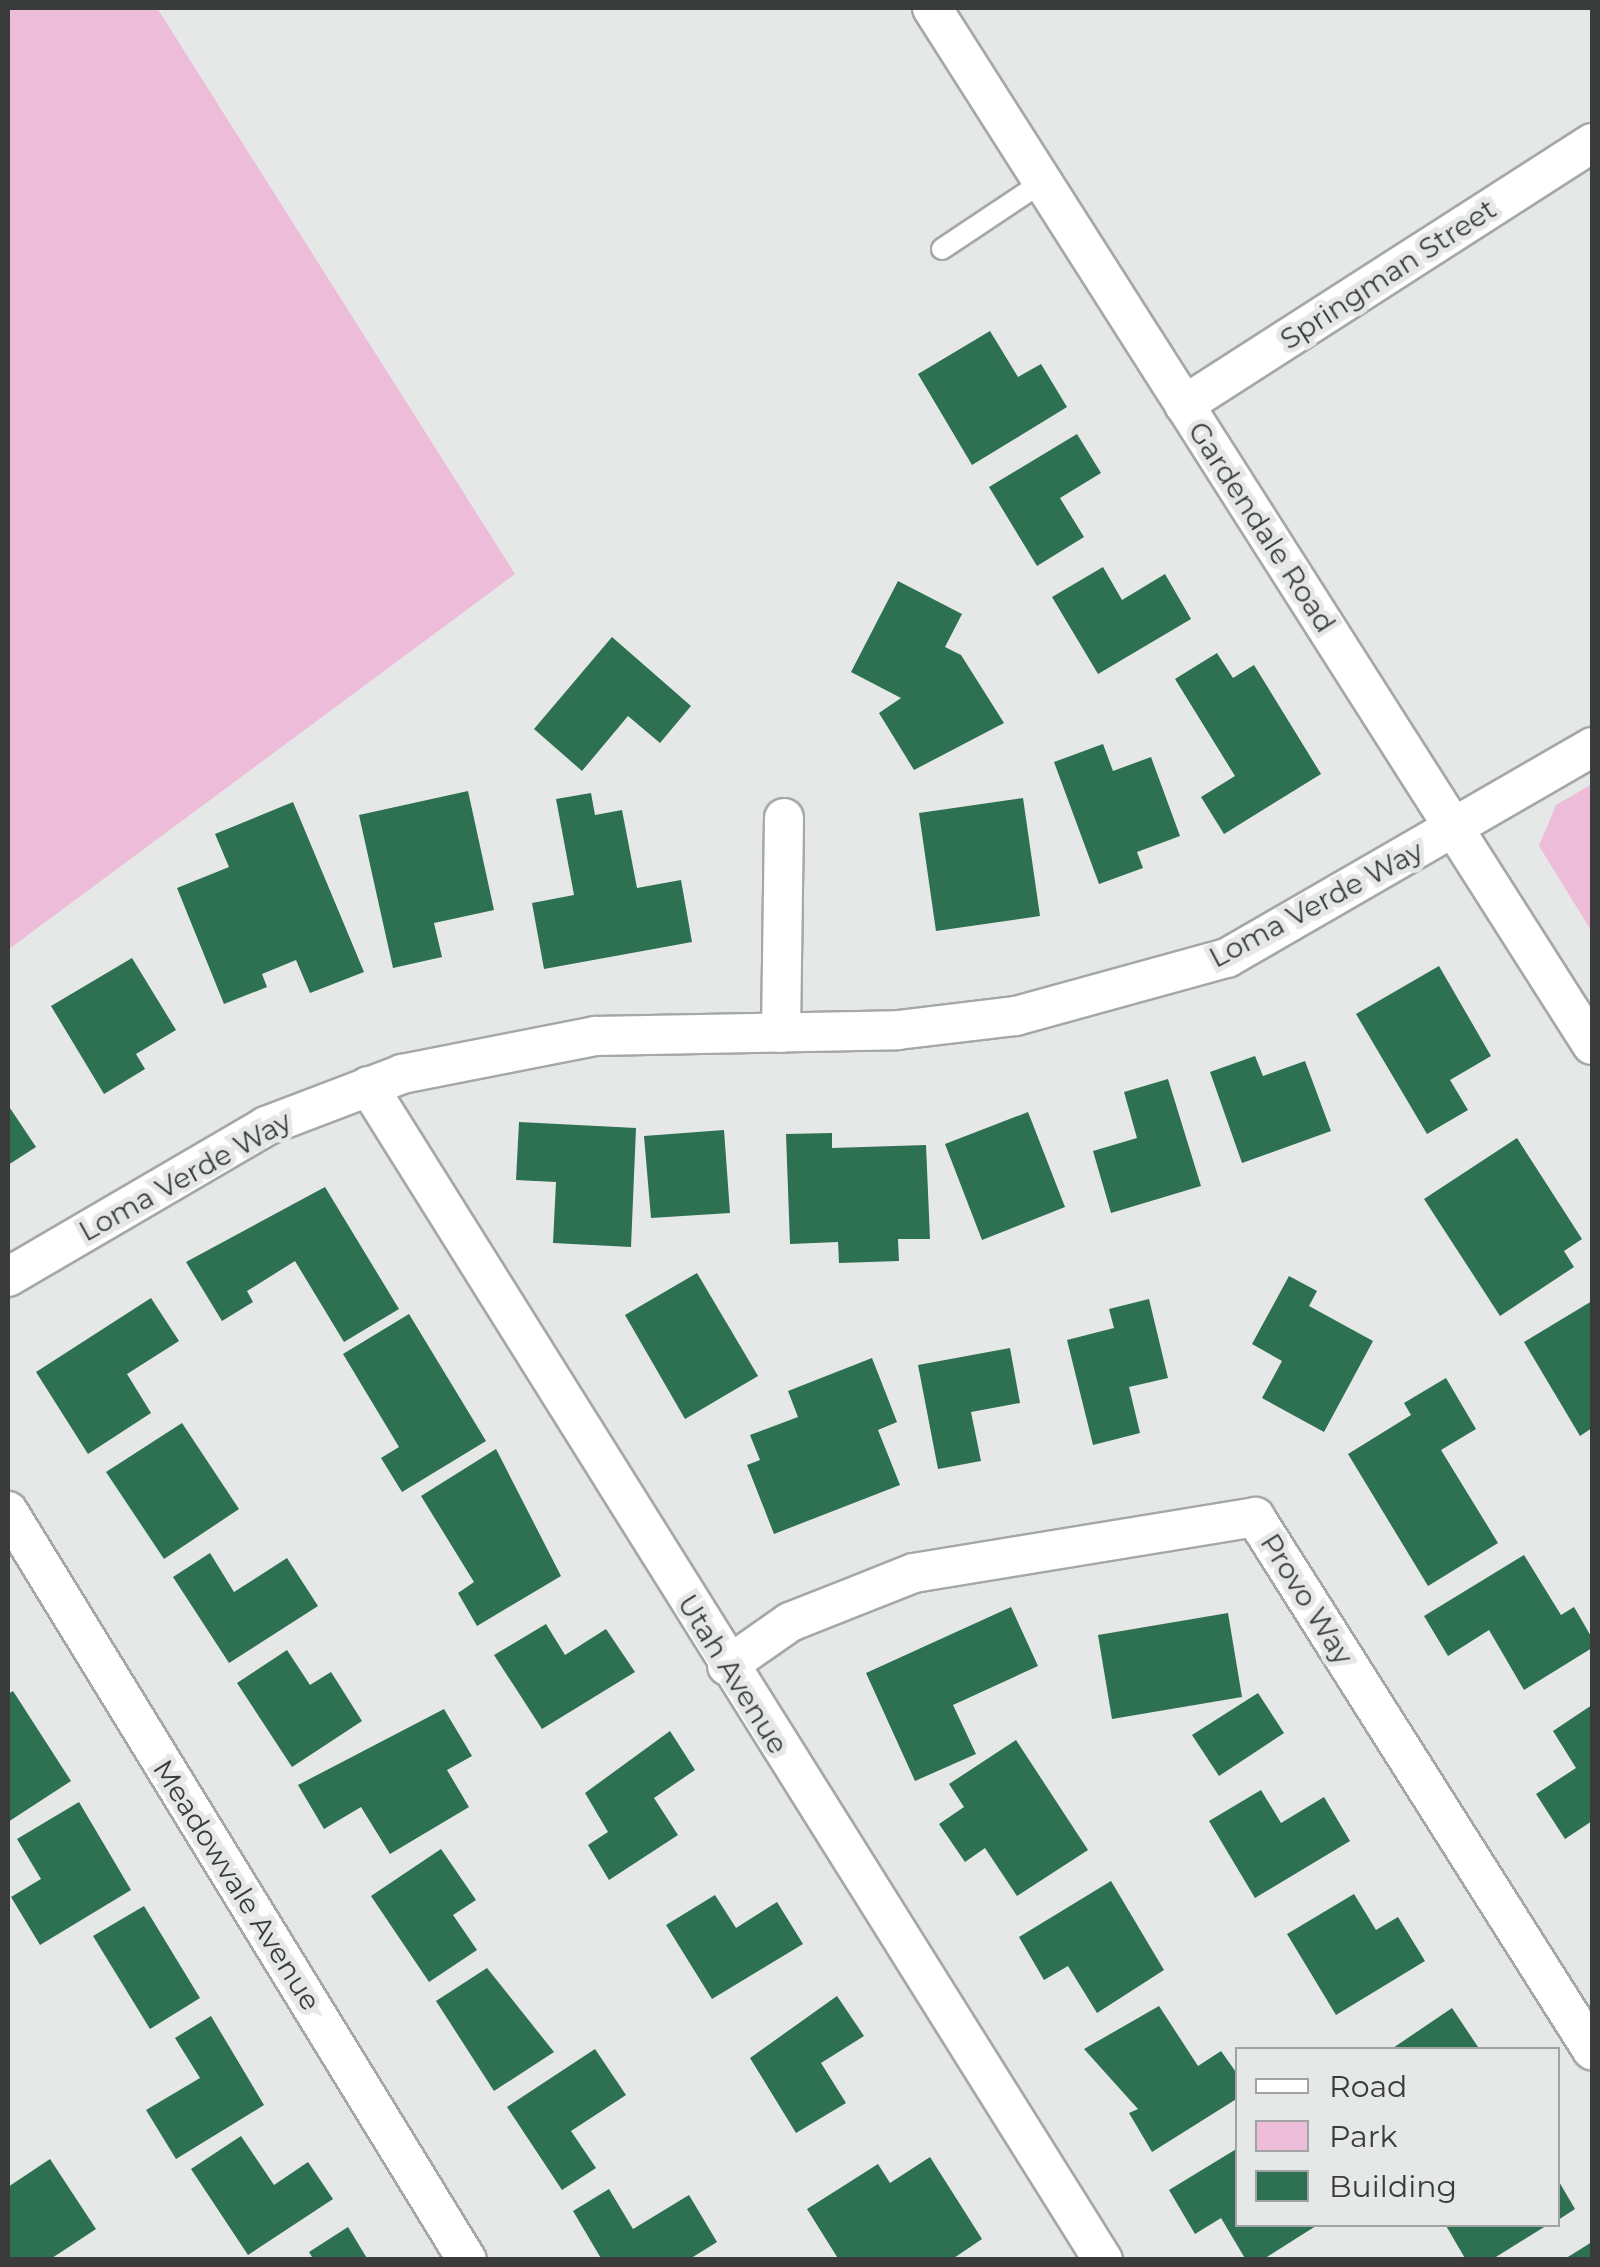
<!DOCTYPE html>
<style>
body{margin:0}
#map{position:relative;width:1600px;height:2267px;overflow:hidden;background:#e5e8e6;font-family:Montserrat,sans-serif}
div>[style]{position:absolute}
.green>*{inset:0;background:#edbcd9}
.building>*{inset:0;background:#2d7052}
.roads{filter:drop-shadow(2px 0 #a4a8a6) drop-shadow(-2px 0 #a4a8a6) drop-shadow(0 2px #a4a8a6) drop-shadow(0 -2px #a4a8a6)}
.lane>*{height:20px;margin:-10px;padding:0 10px;transform-origin:10px;border-radius:10px;background:#fff}
.street>*{height:38px;margin:-19px;padding:0 19px;transform-origin:19px;border-radius:19px;background:#fff}
span{translate:-50% -50%;white-space:nowrap;text-align:center;line-height:1.15;-webkit-text-stroke:10px #e5e8e6;paint-order:stroke}
.street-label{font-size:28px;color:#3a3c3b}
.frame{position:absolute;inset:0;border:10px solid #3a3c3b;pointer-events:none}
.legend{position:absolute;left:1235px;top:2047px;width:325px;height:180px;box-sizing:border-box;background:#e5e8e6;border:2px solid #a1a3a2;margin:0;padding:12px 18px;list-style:none;font-size:30px;color:#3a3c3b}
.legend li{display:flex;align-items:center;gap:20px;height:50px}
.legend b{width:50px;border:2px solid #a1a3a2}
</style>
<div id="map">
<div class="green">
<i style="clip-path:polygon(8px 8px,157px 8px,515px 574px,9px 949px)"></i>
<i style="clip-path:polygon(1592px 784px,1592px 932px,1539px 846px,1556px 805px)"></i>
</div>
<div class="building">
<i style="clip-path:polygon(990px 331px,1018px 377px,1041px 364px,1067px 407px,972px 465px,918px 374px)"></i>
<i style="clip-path:polygon(1077px 434px,1101px 473px,1060px 498px,1084px 537px,1037px 566px,989px 487px)"></i>
<i style="clip-path:polygon(1103px 567px,1122px 600px,1165px 574px,1191px 619px,1098px 674px,1052px 597px)"></i>
<i style="clip-path:polygon(898px 581px,962px 614px,945px 647px,961px 655px,1004px 723px,914px 770px,879px 713px,901px 698px,851px 672px)"></i>
<i style="clip-path:polygon(612px 637px,691px 706px,660px 743px,628px 716px,582px 771px,534px 729px)"></i>
<i style="clip-path:polygon(1217px 653px,1233px 678px,1254px 665px,1321px 774px,1224px 834px,1201px 797px,1235px 776px,1175px 679px)"></i>
<i style="clip-path:polygon(1103px 744px,1113px 771px,1151px 757px,1180px 836px,1137px 852px,1143px 868px,1099px 884px,1054px 762px)"></i>
<i style="clip-path:polygon(468px 791px,494px 910px,434px 923px,442px 957px,393px 968px,359px 815px)"></i>
<i style="clip-path:polygon(591px 793px,595px 815px,622px 810px,637px 888px,681px 880px,692px 942px,544px 969px,532px 903px,574px 895px,556px 799px)"></i>
<i style="clip-path:polygon(1023px 798px,1040px 916px,936px 931px,919px 813px)"></i>
<i style="clip-path:polygon(293px 802px,364px 972px,310px 993px,296px 960px,262px 974px,267px 987px,224px 1004px,177px 888px,229px 867px,215px 834px)"></i>
<i style="clip-path:polygon(132px 958px,176px 1030px,136px 1054px,145px 1069px,104px 1094px,51px 1006px)"></i>
<i style="clip-path:polygon(1439px 966px,1491px 1056px,1450px 1080px,1468px 1110px,1427px 1134px,1356px 1014px)"></i>
<i style="clip-path:polygon(1255px 1056px,1263px 1076px,1305px 1061px,1331px 1131px,1242px 1163px,1210px 1072px)"></i>
<i style="clip-path:polygon(1168px 1079px,1201px 1186px,1111px 1213px,1093px 1151px,1137px 1138px,1124px 1092px)"></i>
<i style="clip-path:polygon(8px 1105px,36px 1147px,8px 1165px)"></i>
<i style="clip-path:polygon(1028px 1112px,1065px 1207px,982px 1240px,945px 1144px)"></i>
<i style="clip-path:polygon(519px 1122px,636px 1128px,631px 1247px,553px 1243px,556px 1182px,516px 1180px)"></i>
<i style="clip-path:polygon(724px 1130px,730px 1213px,651px 1218px,644px 1136px)"></i>
<i style="clip-path:polygon(832px 1133px,832px 1148px,926px 1145px,930px 1239px,898px 1239px,899px 1261px,839px 1263px,838px 1242px,790px 1244px,786px 1134px)"></i>
<i style="clip-path:polygon(1517px 1138px,1582px 1239px,1564px 1251px,1574px 1267px,1500px 1316px,1424px 1199px)"></i>
<i style="clip-path:polygon(325px 1187px,399px 1309px,344px 1342px,295px 1261px,247px 1291px,253px 1302px,222px 1321px,186px 1262px)"></i>
<i style="clip-path:polygon(697px 1273px,758px 1376px,685px 1419px,625px 1315px)"></i>
<i style="clip-path:polygon(1289px 1276px,1317px 1291px,1309px 1306px,1373px 1341px,1324px 1432px,1262px 1398px,1282px 1361px,1252px 1344px)"></i>
<i style="clip-path:polygon(151px 1298px,179px 1341px,127px 1374px,151px 1413px,88px 1454px,36px 1372px)"></i>
<i style="clip-path:polygon(1149px 1299px,1168px 1378px,1129px 1387px,1140px 1433px,1093px 1445px,1067px 1340px,1114px 1328px,1109px 1309px)"></i>
<i style="clip-path:polygon(1592px 1301px,1592px 1428px,1580px 1436px,1524px 1342px)"></i>
<i style="clip-path:polygon(409px 1314px,486px 1441px,402px 1492px,381px 1458px,399px 1447px,343px 1354px)"></i>
<i style="clip-path:polygon(1010px 1348px,1020px 1403px,971px 1412px,981px 1461px,938px 1469px,918px 1365px)"></i>
<i style="clip-path:polygon(872px 1358px,897px 1422px,878px 1430px,900px 1485px,774px 1534px,747px 1465px,760px 1460px,750px 1435px,798px 1417px,788px 1391px)"></i>
<i style="clip-path:polygon(1446px 1378px,1476px 1429px,1441px 1450px,1498px 1543px,1428px 1586px,1348px 1454px,1411px 1415px,1404px 1403px)"></i>
<i style="clip-path:polygon(182px 1423px,239px 1509px,164px 1559px,106px 1472px)"></i>
<i style="clip-path:polygon(496px 1449px,561px 1576px,477px 1626px,458px 1593px,474px 1582px,421px 1496px)"></i>
<i style="clip-path:polygon(210px 1553px,234px 1592px,287px 1558px,318px 1606px,229px 1663px,173px 1577px)"></i>
<i style="clip-path:polygon(1524px 1555px,1561px 1615px,1574px 1607px,1592px 1638px,1592px 1648px,1524px 1690px,1489px 1630px,1448px 1656px,1424px 1616px)"></i>
<i style="clip-path:polygon(1011px 1607px,1038px 1666px,953px 1705px,976px 1754px,915px 1781px,866px 1673px)"></i>
<i style="clip-path:polygon(1228px 1613px,1242px 1697px,1112px 1719px,1098px 1635px)"></i>
<i style="clip-path:polygon(546px 1624px,565px 1655px,606px 1629px,635px 1672px,542px 1729px,494px 1655px)"></i>
<i style="clip-path:polygon(287px 1650px,310px 1685px,331px 1672px,362px 1721px,292px 1767px,237px 1683px)"></i>
<i style="clip-path:polygon(13px 1691px,71px 1781px,8px 1822px,8px 1694px)"></i>
<i style="clip-path:polygon(1258px 1693px,1284px 1733px,1219px 1776px,1192px 1735px)"></i>
<i style="clip-path:polygon(1592px 1705px,1592px 1821px,1565px 1839px,1536px 1794px,1576px 1768px,1553px 1731px)"></i>
<i style="clip-path:polygon(444px 1709px,472px 1756px,447px 1770px,469px 1807px,390px 1854px,361px 1807px,324px 1829px,298px 1785px)"></i>
<i style="clip-path:polygon(670px 1731px,695px 1770px,654px 1798px,678px 1835px,609px 1880px,588px 1845px,608px 1832px,585px 1793px)"></i>
<i style="clip-path:polygon(1016px 1740px,1088px 1850px,1017px 1896px,985px 1848px,965px 1862px,939px 1824px,964px 1807px,949px 1784px)"></i>
<i style="clip-path:polygon(1261px 1790px,1281px 1823px,1324px 1797px,1350px 1841px,1255px 1898px,1209px 1821px)"></i>
<i style="clip-path:polygon(79px 1802px,131px 1890px,40px 1945px,11px 1897px,41px 1879px,17px 1839px)"></i>
<i style="clip-path:polygon(441px 1849px,476px 1900px,453px 1915px,477px 1950px,429px 1982px,371px 1896px)"></i>
<i style="clip-path:polygon(1111px 1881px,1164px 1970px,1097px 2013px,1068px 1966px,1044px 1980px,1019px 1937px)"></i>
<i style="clip-path:polygon(1354px 1894px,1376px 1930px,1398px 1917px,1425px 1961px,1336px 2015px,1287px 1934px)"></i>
<i style="clip-path:polygon(715px 1895px,736px 1928px,777px 1902px,803px 1944px,712px 1999px,666px 1925px)"></i>
<i style="clip-path:polygon(144px 1906px,200px 1998px,150px 2029px,93px 1936px)"></i>
<i style="clip-path:polygon(487px 1968px,554px 2052px,494px 2091px,436px 2001px)"></i>
<i style="clip-path:polygon(837px 1996px,864px 2036px,821px 2063px,846px 2103px,796px 2133px,750px 2058px)"></i>
<i style="clip-path:polygon(1159px 2006px,1198px 2066px,1221px 2051px,1238px 2075px,1238px 2098px,1152px 2152px,1129px 2113px,1138px 2109px,1084px 2049px)"></i>
<i style="clip-path:polygon(1452px 2008px,1480px 2050px,1390px 2050px)"></i>
<i style="clip-path:polygon(211px 2016px,264px 2105px,176px 2159px,146px 2110px,200px 2078px,175px 2038px)"></i>
<i style="clip-path:polygon(595px 2049px,626px 2095px,571px 2131px,596px 2168px,562px 2190px,507px 2107px)"></i>
<i style="clip-path:polygon(241px 2136px,274px 2185px,308px 2162px,333px 2199px,248px 2255px,191px 2169px)"></i>
<i style="clip-path:polygon(1238px 2148px,1238px 2224px,1319px 2224px,1262px 2260px,1246px 2260px,1221px 2218px,1195px 2234px,1169px 2190px)"></i>
<i style="clip-path:polygon(930px 2157px,982px 2239px,951px 2260px,839px 2260px,807px 2209px,878px 2164px,890px 2183px)"></i>
<i style="clip-path:polygon(50px 2159px,96px 2229px,49px 2260px,8px 2260px,8px 2187px)"></i>
<i style="clip-path:polygon(1558px 2180px,1575px 2209px,1558px 2220px)"></i>
<i style="clip-path:polygon(609px 2189px,633px 2229px,689px 2195px,717px 2242px,688px 2260px,602px 2260px,573px 2211px)"></i>
<i style="clip-path:polygon(1445px 2224px,1549px 2224px,1491px 2260px,1466px 2260px)"></i>
<i style="clip-path:polygon(348px 2227px,368px 2260px,314px 2260px,309px 2252px)"></i>
<i style="clip-path:polygon(1592px 2242px,1592px 2260px,1563px 2260px)"></i>
</div>
<div class="roads">
<div class="lane">
<i style="left:942px;top:249px;width:123px;rotate:-33.7deg"></i>
</div>
<div class="street">
<i style="left:932px;top:8px;width:1229px;rotate:57.53deg"></i>
<i style="left:1184px;top:405px;width:485px;rotate:-32.7deg"></i>
<i style="left:781px;top:1033px;width:215px;rotate:-89.2deg"></i>
<i style="left:368px;top:1086px;width:1385px;rotate:57.95deg"></i>
<i style="left:8px;top:1277px;width:299px;rotate:-30.3deg"></i>
<i style="left:266px;top:1126px;width:146px;rotate:-20.9deg"></i>
<i style="left:402px;top:1074px;width:197px;rotate:-11.1deg"></i>
<i style="left:595px;top:1036px;width:303px;rotate:-1.1deg"></i>
<i style="left:898px;top:1030px;width:119px;rotate:-6.8deg"></i>
<i style="left:1016px;top:1016px;width:219px;rotate:-15.4deg"></i>
<i style="left:1227px;top:958px;width:422px;rotate:-30deg"></i>
<i style="left:8px;top:1511px;width:878px;rotate:58.5deg"></i>
<i style="left:727px;top:1666px;width:77px;rotate:-34.9deg"></i>
<i style="left:790px;top:1622px;width:133px;rotate:-21.6deg"></i>
<i style="left:914px;top:1573px;width:346px;rotate:-9.3deg"></i>
<i style="left:1255px;top:1517px;width:631px;rotate:57.7deg"></i>
</div>
</div>
<div class="street-label">
<span style="left:1388px;top:274px;rotate:-33deg">Springman Street</span>
<span style="left:1262px;top:527px;rotate:57deg">Gardendale Road</span>
<span style="left:1316px;top:904px;rotate:-28deg">Loma Verde Way</span>
<span style="left:185px;top:1176px;rotate:-29deg">Loma Verde Way</span>
<span style="left:1307px;top:1599px;rotate:58deg">Provo Way</span>
<span style="left:733px;top:1674px;rotate:58deg">Utah Avenue</span>
<span style="left:237px;top:1885px;rotate:58deg">Meadowvale Avenue</span>
</div>
<div class="frame"></div>
<ul class="legend">
<li><b style="height:12px;background:#fff"></b>Road</li>
<li><b style="height:28px;background:#edbcd9"></b>Park</li>
<li><b style="height:28px;background:#2d7052"></b>Building</li>
</ul>
</div>
